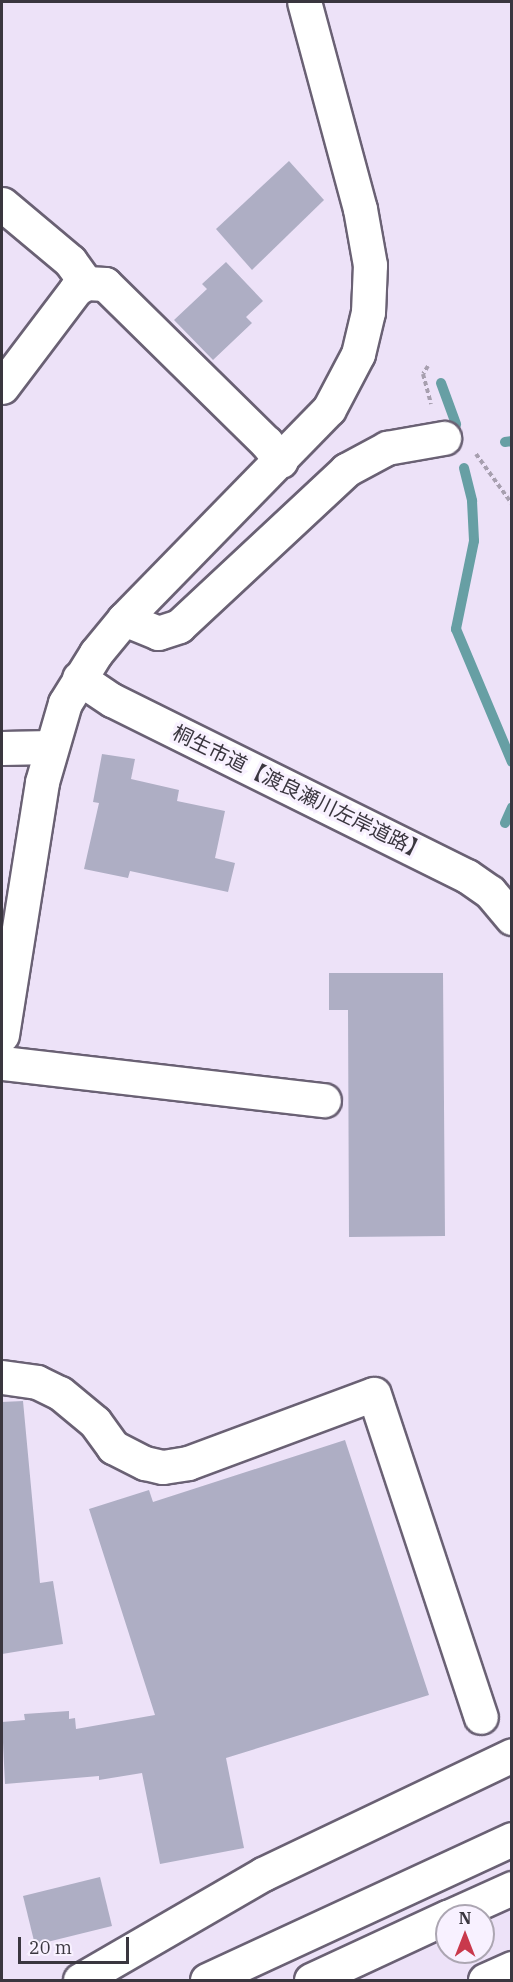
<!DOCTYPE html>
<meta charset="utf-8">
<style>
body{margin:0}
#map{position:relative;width:513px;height:1982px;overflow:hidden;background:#ede2f8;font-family:"IBM Plex Serif","Noto Sans JP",serif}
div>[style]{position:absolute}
.stream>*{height:10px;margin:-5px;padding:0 5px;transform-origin:5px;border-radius:5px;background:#679fa4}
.building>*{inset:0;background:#aeaec4}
.path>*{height:4px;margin-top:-2px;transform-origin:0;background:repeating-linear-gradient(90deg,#a79faf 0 4.5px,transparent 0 7.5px)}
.roads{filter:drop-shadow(2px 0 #6a6174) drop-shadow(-2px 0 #6a6174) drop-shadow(0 2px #6a6174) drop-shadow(0 -2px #6a6174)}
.minor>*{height:33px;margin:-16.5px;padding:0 16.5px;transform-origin:16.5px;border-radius:16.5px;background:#fff}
span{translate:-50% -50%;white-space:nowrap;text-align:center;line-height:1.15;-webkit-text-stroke:6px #f8f1ff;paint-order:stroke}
.street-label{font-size:20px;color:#3a363f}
.frame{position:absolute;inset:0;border:3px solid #3a363f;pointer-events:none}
.north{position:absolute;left:435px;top:1904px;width:60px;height:60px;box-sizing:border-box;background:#f8f1ff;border:2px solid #aca6b2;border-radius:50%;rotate:0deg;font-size:16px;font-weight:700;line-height:24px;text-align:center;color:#3a363f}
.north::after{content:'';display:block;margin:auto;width:21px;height:27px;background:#c9394c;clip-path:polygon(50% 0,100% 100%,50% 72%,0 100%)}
.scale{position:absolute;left:18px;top:1937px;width:111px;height:27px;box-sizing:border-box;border:3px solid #3a363f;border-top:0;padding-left:8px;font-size:18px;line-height:21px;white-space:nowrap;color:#3a363f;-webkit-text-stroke:4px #f8f1ff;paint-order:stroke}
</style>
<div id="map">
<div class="stream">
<i style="left:441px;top:383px;width:44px;rotate:69.9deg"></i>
<i style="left:505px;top:442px;width:7px;rotate:-8deg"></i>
<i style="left:464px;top:468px;width:34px;rotate:76deg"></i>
<i style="left:472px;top:501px;width:40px;rotate:87.1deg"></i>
<i style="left:474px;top:541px;width:90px;rotate:101.6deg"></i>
<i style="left:456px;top:629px;width:144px;rotate:67.2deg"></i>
<i style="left:505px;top:823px;width:17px;rotate:-66deg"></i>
</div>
<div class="building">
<i style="clip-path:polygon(289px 161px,324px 200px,252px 270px,216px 229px)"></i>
<i style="clip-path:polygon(226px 262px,263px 301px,246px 317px,252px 323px,213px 360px,174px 320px,207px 289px,202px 284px)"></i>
<i style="clip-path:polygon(102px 754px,135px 759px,131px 779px,179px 790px,177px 801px,225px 811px,215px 858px,235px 863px,228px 892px,130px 871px,128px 878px,84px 869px,99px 803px,93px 802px)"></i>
<i style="clip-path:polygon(329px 973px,443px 973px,445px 1236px,349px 1237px,348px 1010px,329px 1010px)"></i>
<i style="clip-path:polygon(23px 1401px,40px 1583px,53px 1581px,63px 1644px,2px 1654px,2px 1402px)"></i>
<i style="clip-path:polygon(345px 1440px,429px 1695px,226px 1758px,244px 1848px,160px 1864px,142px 1773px,99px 1780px,99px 1776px,5px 1784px,2px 1722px,25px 1720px,24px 1714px,69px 1711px,69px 1719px,75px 1718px,76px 1729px,155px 1715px,89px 1509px,149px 1490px,153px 1502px)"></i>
<i style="clip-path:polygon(100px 1877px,112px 1926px,35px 1945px,23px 1896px)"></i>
</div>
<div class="path">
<i style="left:428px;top:366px;width:9px;rotate:122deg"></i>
<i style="left:423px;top:374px;width:31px;rotate:75deg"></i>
<i style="left:476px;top:454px;width:62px;rotate:54.2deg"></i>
</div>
<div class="roads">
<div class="minor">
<i style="left:2px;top:204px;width:89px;rotate:40deg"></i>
<i style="left:70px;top:261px;width:27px;rotate:54deg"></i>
<i style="left:2px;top:387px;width:123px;rotate:-52.9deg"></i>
<i style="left:76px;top:289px;width:12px;rotate:-31deg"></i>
<i style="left:86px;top:283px;width:19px;rotate:3deg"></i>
<i style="left:105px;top:284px;width:226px;rotate:44.5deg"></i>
<i style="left:266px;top:442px;width:24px;rotate:52deg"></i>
<i style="left:124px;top:619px;width:37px;rotate:22deg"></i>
<i style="left:158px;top:633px;width:22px;rotate:-18deg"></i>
<i style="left:179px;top:626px;width:229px;rotate:-43deg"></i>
<i style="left:346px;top:470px;width:47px;rotate:-28.2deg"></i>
<i style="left:387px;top:448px;width:58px;rotate:-10deg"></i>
<i style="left:79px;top:678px;width:40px;rotate:34deg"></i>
<i style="left:112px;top:700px;width:396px;rotate:26.4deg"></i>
<i style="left:467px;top:876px;width:28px;rotate:35deg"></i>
<i style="left:490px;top:892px;width:34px;rotate:50deg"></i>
<i style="left:2px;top:748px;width:49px;rotate:-1.2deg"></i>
<i style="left:2px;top:1035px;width:256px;rotate:-81deg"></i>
<i style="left:42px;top:782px;width:82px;rotate:-73.8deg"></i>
<i style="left:65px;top:703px;width:59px;rotate:-58.2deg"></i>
<i style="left:96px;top:653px;width:44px;rotate:-50.5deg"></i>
<i style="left:124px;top:619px;width:293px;rotate:-45.7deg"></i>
<i style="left:329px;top:409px;width:62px;rotate:-62.2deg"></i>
<i style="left:358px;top:354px;width:43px;rotate:-76.6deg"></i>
<i style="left:368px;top:312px;width:47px;rotate:-87.6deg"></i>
<i style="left:370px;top:265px;width:57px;rotate:-100.1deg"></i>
<i style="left:360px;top:209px;width:214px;rotate:-105.1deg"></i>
<i style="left:2px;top:1063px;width:324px;rotate:6.6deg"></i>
<i style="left:2px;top:1377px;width:35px;rotate:8deg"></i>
<i style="left:37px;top:1382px;width:25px;rotate:26deg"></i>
<i style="left:60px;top:1393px;width:45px;rotate:39.6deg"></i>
<i style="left:95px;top:1422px;width:31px;rotate:54deg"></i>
<i style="left:113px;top:1447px;width:36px;rotate:27deg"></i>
<i style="left:145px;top:1463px;width:18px;rotate:13deg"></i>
<i style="left:163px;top:1467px;width:25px;rotate:-9deg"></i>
<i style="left:188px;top:1463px;width:198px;rotate:-20.4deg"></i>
<i style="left:374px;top:1394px;width:340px;rotate:71.7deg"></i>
<i style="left:450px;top:1916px;width:68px;rotate:-24.3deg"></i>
<i style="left:80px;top:1980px;width:211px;rotate:-30.1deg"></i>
<i style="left:263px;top:1874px;width:276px;rotate:-25.5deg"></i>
<i style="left:207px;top:1980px;width:336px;rotate:-24.8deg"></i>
<i style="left:311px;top:1980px;width:150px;rotate:-24.9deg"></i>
<i style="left:485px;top:1980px;width:30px;rotate:-24deg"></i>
</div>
</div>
<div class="street-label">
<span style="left:300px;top:792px;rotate:26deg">桐生市道【渡良瀬川左岸道路】</span>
</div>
<div class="frame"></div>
<div class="north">N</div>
<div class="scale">20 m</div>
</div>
